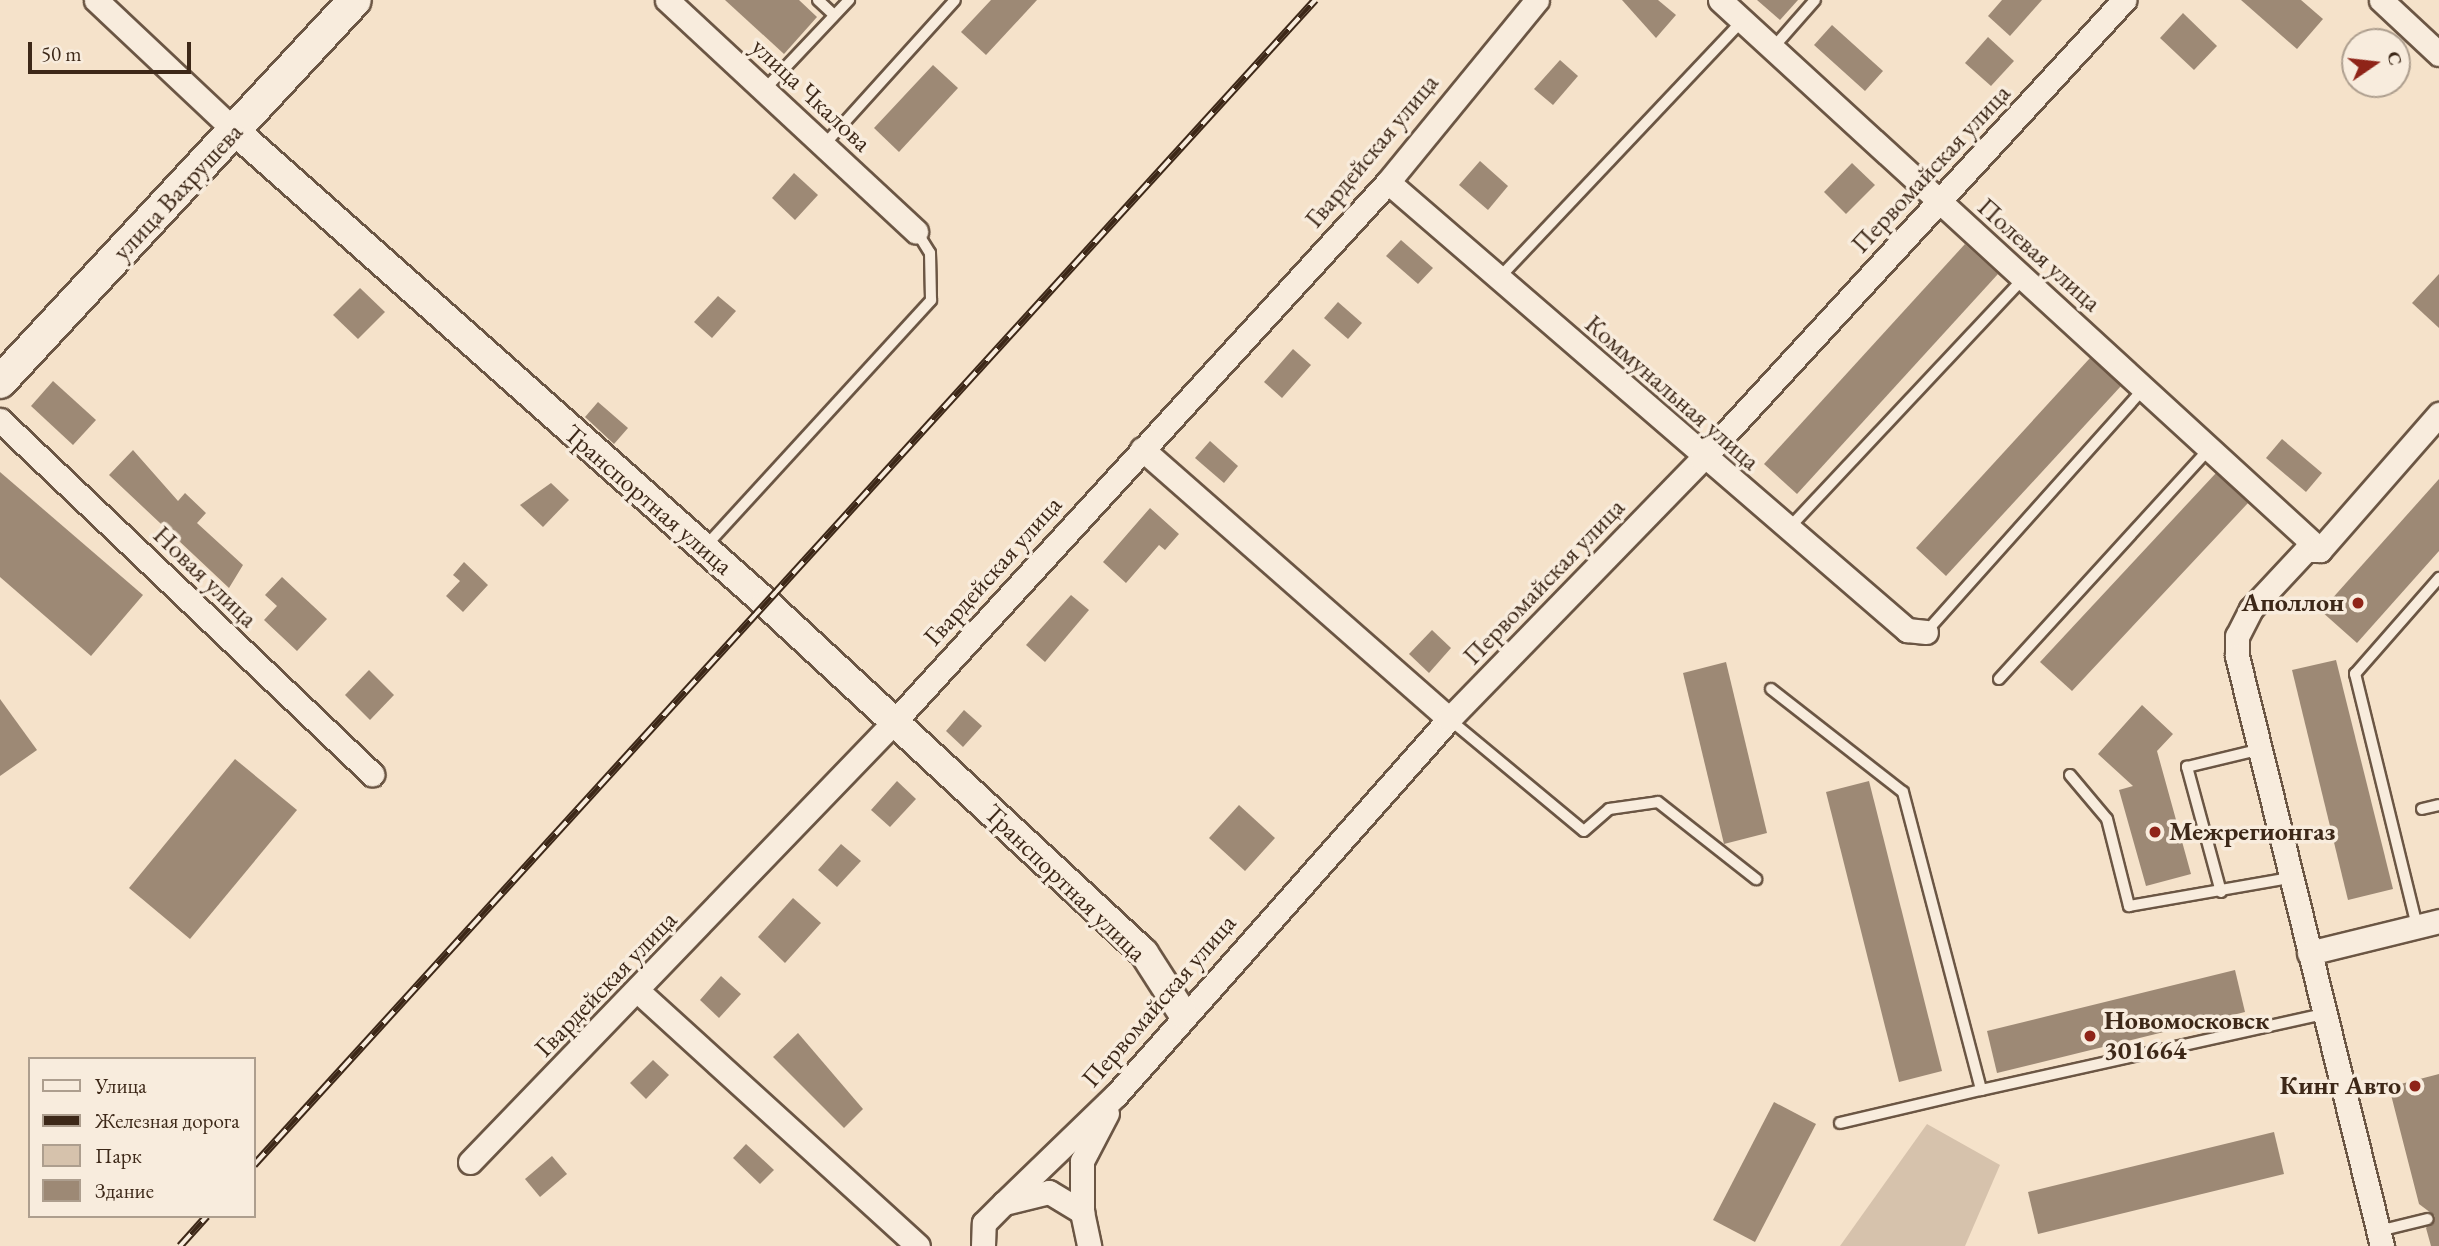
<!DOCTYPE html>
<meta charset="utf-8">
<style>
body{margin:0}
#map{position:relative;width:2439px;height:1246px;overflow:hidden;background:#f5e2ca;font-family:"EB Garamond",serif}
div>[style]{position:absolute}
.green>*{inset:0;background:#d6c2ac}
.building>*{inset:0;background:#9d8975}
.roads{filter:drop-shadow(2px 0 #6b5644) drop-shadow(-2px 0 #6b5644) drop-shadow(0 2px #6b5644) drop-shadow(0 -2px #6b5644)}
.service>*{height:10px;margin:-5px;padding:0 5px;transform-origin:5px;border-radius:5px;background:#f8ecdd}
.minor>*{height:23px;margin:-11.5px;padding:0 11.5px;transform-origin:11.5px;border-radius:11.5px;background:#f8ecdd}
.tertiary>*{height:28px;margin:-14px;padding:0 14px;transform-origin:14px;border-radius:14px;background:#f8ecdd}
.secondary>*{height:32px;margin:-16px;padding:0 16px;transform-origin:16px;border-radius:16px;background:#f8ecdd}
.rail>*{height:8px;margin-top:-4px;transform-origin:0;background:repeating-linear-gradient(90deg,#f8ecdd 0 16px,#3d2818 0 32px);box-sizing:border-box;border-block:2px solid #3d2818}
.dots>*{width:19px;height:19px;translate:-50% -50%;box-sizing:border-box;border:4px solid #f8ecdd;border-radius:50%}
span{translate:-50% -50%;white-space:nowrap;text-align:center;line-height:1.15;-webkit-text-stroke:7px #f8ecdd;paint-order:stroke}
.street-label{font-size:26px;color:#3d2818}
.poi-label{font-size:26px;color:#3d2818;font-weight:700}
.right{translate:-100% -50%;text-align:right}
.left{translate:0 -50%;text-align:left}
.legend{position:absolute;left:28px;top:1057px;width:228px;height:161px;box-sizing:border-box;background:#f8ecdd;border:2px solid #ad9e8e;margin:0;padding:9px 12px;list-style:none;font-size:21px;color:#3d2818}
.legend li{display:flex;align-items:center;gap:14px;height:35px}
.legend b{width:35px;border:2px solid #ad9e8e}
.north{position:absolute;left:2341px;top:28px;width:70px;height:70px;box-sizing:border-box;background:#f8ecdd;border:2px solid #ad9e8e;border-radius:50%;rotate:76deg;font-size:19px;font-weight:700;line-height:28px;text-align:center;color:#3d2818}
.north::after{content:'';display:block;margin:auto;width:24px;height:32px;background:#8f2418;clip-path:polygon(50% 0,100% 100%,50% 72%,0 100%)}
.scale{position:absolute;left:28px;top:42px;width:163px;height:32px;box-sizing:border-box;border:4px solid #3d2818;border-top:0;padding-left:9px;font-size:21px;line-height:24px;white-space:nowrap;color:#3d2818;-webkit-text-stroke:5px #f8ecdd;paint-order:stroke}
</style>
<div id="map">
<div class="green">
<i style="clip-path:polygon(1927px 1124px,2000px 1165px,1965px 1246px,1840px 1246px)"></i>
</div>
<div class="building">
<i style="clip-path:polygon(725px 0,799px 0,817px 17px,784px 54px)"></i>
<i style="clip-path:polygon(991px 0,1037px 0,986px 55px,961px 32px)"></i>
<i style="clip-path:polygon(1622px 0,1658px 0,1676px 15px,1656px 38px)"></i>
<i style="clip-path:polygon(1757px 0,1798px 0,1780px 20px)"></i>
<i style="clip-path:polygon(2002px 0,2042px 0,2010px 36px,1988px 16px)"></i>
<i style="clip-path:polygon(2241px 0,2301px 0,2323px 19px,2297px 49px)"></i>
<i style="clip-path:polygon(2183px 13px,2217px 46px,2194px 70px,2160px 38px)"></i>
<i style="clip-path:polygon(1832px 25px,1883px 71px,1865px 91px,1814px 45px)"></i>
<i style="clip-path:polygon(1988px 37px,2014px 61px,1991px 86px,1965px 63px)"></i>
<i style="clip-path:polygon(1560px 60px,1578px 76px,1553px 105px,1534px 89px)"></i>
<i style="clip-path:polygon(933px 65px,958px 88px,899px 152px,874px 128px)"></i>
<i style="clip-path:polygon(1480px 161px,1508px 186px,1488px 210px,1459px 185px)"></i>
<i style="clip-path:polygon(1852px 163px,1875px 185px,1846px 214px,1824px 192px)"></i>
<i style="clip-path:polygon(794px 173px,818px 195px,795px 220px,772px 198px)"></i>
<i style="clip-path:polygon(1401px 240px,1433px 268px,1418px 284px,1386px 256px)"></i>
<i style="clip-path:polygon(1965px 244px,1998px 274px,1797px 494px,1764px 464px)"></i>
<i style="clip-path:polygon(2439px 274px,2439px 328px,2412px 303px)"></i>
<i style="clip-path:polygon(360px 288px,385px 312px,358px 339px,333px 315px)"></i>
<i style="clip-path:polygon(718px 296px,736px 311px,712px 338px,694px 322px)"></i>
<i style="clip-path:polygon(1338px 302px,1362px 323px,1348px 339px,1324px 318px)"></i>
<i style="clip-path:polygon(1293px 349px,1311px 365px,1282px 398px,1264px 382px)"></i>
<i style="clip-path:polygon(2090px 358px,2121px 386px,1946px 576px,1916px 548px)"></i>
<i style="clip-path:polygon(53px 381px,96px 420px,73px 445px,31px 406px)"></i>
<i style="clip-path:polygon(598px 402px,628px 428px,614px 444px,585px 417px)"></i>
<i style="clip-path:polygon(2282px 439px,2322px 473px,2306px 492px,2266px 458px)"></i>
<i style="clip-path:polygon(1210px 441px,1238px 466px,1224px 483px,1195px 458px)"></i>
<i style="clip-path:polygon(133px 450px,178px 501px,185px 493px,206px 513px,197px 523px,243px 565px,229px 588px,109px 475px)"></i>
<i style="clip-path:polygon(0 472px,143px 595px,91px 656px,0 577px)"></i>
<i style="clip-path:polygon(2216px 473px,2248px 503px,2072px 691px,2040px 662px)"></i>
<i style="clip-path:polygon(2439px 479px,2439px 551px,2357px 643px,2321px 611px)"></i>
<i style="clip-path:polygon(551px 483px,569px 500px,543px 527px,520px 505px)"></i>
<i style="clip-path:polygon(1150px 508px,1179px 534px,1165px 550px,1159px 545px,1126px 583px,1103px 562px)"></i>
<i style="clip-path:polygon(464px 562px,488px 585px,463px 612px,446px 596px,460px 581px,453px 575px)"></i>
<i style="clip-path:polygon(282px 577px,327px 619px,297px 651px,264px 620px,277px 606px,265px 595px)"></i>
<i style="clip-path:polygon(1071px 595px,1089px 610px,1045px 662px,1026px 645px)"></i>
<i style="clip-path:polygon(1432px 630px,1451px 648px,1429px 673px,1409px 654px)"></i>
<i style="clip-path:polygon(2336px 660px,2393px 889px,2348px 900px,2292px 670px)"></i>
<i style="clip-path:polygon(1726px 662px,1767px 833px,1724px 844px,1683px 673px)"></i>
<i style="clip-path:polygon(369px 670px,394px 695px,370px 720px,345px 695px)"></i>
<i style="clip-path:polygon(0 699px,37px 750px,0 776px)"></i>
<i style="clip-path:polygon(2142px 705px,2173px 734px,2157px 751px,2191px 874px,2146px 886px,2119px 790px,2133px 786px,2098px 754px)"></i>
<i style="clip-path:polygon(964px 710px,982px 726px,963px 747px,946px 731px)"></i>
<i style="clip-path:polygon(235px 759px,297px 810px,190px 939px,129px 888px)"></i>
<i style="clip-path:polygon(897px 781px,916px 799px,890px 827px,871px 810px)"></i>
<i style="clip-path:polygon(1869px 781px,1942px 1071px,1899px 1082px,1826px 792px)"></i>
<i style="clip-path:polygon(1239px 805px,1275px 838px,1245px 871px,1209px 838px)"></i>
<i style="clip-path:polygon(841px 844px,861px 861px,837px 887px,818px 870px)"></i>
<i style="clip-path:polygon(793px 898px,821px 923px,785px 963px,758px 937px)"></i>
<i style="clip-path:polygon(2235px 970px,2245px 1012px,1997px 1073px,1987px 1031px)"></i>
<i style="clip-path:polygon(721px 976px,741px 994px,719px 1018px,700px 1000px)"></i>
<i style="clip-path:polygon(798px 1033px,863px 1109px,844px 1128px,773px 1057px)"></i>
<i style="clip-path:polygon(653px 1060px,669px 1075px,646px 1099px,630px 1083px)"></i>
<i style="clip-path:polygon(2439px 1074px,2439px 1246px,2431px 1246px,2426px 1228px,2435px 1216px,2419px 1204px,2389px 1087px)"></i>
<i style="clip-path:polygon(1774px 1102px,1816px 1124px,1755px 1242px,1713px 1220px)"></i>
<i style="clip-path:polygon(2274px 1132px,2284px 1174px,2038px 1234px,2028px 1192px)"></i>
<i style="clip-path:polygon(746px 1144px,774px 1170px,760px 1184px,733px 1158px)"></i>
<i style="clip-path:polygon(552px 1156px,567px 1174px,540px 1197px,525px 1179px)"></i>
</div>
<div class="roads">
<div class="service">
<i style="left:818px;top:0;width:21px;rotate:43deg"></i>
<i style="left:1772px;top:49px;width:65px;rotate:-48.7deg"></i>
<i style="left:764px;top:90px;width:124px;rotate:-46.6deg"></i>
<i style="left:824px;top:145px;width:195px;rotate:-47.9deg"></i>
<i style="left:1499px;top:278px;width:354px;rotate:-46.6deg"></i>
<i style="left:1788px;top:529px;width:343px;rotate:-46.8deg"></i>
<i style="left:704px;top:548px;width:336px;rotate:-47.5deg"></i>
<i style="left:931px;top:300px;width:47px;rotate:-91.2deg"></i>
<i style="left:930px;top:253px;width:26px;rotate:-122deg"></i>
<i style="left:1926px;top:632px;width:326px;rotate:-48.2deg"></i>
<i style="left:1999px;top:679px;width:311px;rotate:-47.6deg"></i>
<i style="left:1771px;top:689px;width:167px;rotate:38deg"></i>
<i style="left:1903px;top:792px;width:308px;rotate:75.3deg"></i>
<i style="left:1981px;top:1090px;width:351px;rotate:-12.5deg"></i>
<i style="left:1449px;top:719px;width:175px;rotate:39.7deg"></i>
<i style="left:1584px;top:831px;width:33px;rotate:-41deg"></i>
<i style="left:1609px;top:809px;width:49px;rotate:-8.1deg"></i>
<i style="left:1658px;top:802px;width:125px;rotate:38.2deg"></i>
<i style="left:2070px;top:775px;width:57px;rotate:49.9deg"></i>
<i style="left:2107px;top:819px;width:90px;rotate:75.8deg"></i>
<i style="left:2129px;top:906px;width:163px;rotate:-9.9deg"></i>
<i style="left:2422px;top:809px;width:17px;rotate:-13deg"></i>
<i style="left:2221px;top:892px;width:130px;rotate:-105.2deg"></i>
<i style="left:2187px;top:767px;width:73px;rotate:-13.5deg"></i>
<i style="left:2417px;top:926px;width:260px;rotate:-103.8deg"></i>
<i style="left:2355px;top:674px;width:128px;rotate:-48.8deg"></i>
<i style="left:1840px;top:1123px;width:145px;rotate:-13.2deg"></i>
<i style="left:2379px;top:1231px;width:50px;rotate:-13.8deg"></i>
</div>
<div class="minor">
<i style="left:96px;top:0;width:191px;rotate:43.3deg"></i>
<i style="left:667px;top:0;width:340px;rotate:42.9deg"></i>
<i style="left:1720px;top:0;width:814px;rotate:42.51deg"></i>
<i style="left:2381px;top:0;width:79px;rotate:43deg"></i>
<i style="left:1388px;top:182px;width:686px;rotate:40.8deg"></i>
<i style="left:1907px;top:630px;width:19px;rotate:6deg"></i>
<i style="left:0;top:420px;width:514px;rotate:43.58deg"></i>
<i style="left:1142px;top:449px;width:409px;rotate:41.3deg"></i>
<i style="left:2320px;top:550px;width:14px;rotate:180deg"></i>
<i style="left:2306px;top:550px;width:81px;rotate:133deg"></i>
<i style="left:2251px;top:609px;width:30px;rotate:117deg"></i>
<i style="left:2237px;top:636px;width:20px;rotate:90deg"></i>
<i style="left:2237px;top:656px;width:608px;rotate:76.19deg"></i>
<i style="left:2320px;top:550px;width:181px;rotate:-48.8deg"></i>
<i style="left:2309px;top:953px;width:134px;rotate:-13.8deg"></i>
<i style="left:639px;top:992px;width:377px;rotate:42.3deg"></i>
<i style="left:470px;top:1162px;width:611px;rotate:-46.06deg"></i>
<i style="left:894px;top:722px;width:732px;rotate:-47.55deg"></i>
<i style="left:1388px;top:182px;width:235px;rotate:-50.7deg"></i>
<i style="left:1004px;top:1203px;width:156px;rotate:-44deg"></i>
<i style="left:1116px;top:1095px;width:502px;rotate:-48.47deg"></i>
<i style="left:1449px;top:719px;width:363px;rotate:-45.8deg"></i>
<i style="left:1702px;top:459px;width:624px;rotate:-47.4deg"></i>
<i style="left:1082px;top:1212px;width:51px;rotate:-90deg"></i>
<i style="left:1082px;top:1161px;width:54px;rotate:-62.5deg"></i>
<i style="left:983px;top:1246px;width:23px;rotate:-88deg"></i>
<i style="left:984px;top:1223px;width:28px;rotate:-45deg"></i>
<i style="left:1004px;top:1203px;width:46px;rotate:-13.7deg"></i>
<i style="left:1049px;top:1192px;width:39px;rotate:31deg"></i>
<i style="left:1082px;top:1212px;width:35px;rotate:78deg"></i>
</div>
<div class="tertiary">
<i style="left:235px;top:131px;width:710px;rotate:41.63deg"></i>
<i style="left:766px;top:603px;width:515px;rotate:42.8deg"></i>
<i style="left:1144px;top:953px;width:72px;rotate:57.4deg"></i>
</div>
<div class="secondary">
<i style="left:0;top:382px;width:521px;rotate:-47.1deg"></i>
</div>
</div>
<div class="rail">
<i style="left:254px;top:1165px;width:1576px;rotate:-47.67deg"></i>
<i style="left:180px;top:1246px;width:40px;rotate:-48deg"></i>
</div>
<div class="dots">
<i style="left:2358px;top:603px;background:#8f2418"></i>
<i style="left:2155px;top:832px;background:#8f2418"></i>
<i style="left:2090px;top:1036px;background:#8f2418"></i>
<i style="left:2415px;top:1086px;background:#8f2418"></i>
</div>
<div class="street-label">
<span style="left:811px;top:95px;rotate:43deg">улица Чкалова</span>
<span style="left:1372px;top:151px;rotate:-50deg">Гвардейская улица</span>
<span style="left:1931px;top:169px;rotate:-47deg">Первомайская улица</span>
<span style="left:178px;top:192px;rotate:-47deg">улица Вахрушева</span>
<span style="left:2039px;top:255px;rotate:42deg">Полевая улица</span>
<span style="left:1672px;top:393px;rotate:41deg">Коммунальная улица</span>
<span style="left:648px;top:500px;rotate:41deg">Транспортная улица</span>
<span style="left:993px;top:571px;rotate:-48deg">Гвардейская улица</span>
<span style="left:205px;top:577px;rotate:44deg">Новая улица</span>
<span style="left:1544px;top:582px;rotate:-46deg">Первомайская улица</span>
<span style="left:1065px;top:883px;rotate:44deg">Транспортная улица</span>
<span style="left:606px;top:984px;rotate:-46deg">Гвардейская улица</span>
<span style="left:1159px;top:1001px;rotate:-49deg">Первомайская улица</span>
</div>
<div class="poi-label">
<span class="right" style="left:2344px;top:603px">Аполлон</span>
<span class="left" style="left:2169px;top:832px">Межрегионгаз</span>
<span class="left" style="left:2104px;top:1036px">Новомосковск<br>301664</span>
<span class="right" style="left:2401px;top:1086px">Кинг Авто</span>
</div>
<ul class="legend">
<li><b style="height:9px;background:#f8ecdd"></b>Улица</li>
<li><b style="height:9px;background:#3d2818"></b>Железная дорога</li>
<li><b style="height:19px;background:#d6c2ac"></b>Парк</li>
<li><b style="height:19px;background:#9d8975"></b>Здание</li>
</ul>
<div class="north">С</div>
<div class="scale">50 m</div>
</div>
